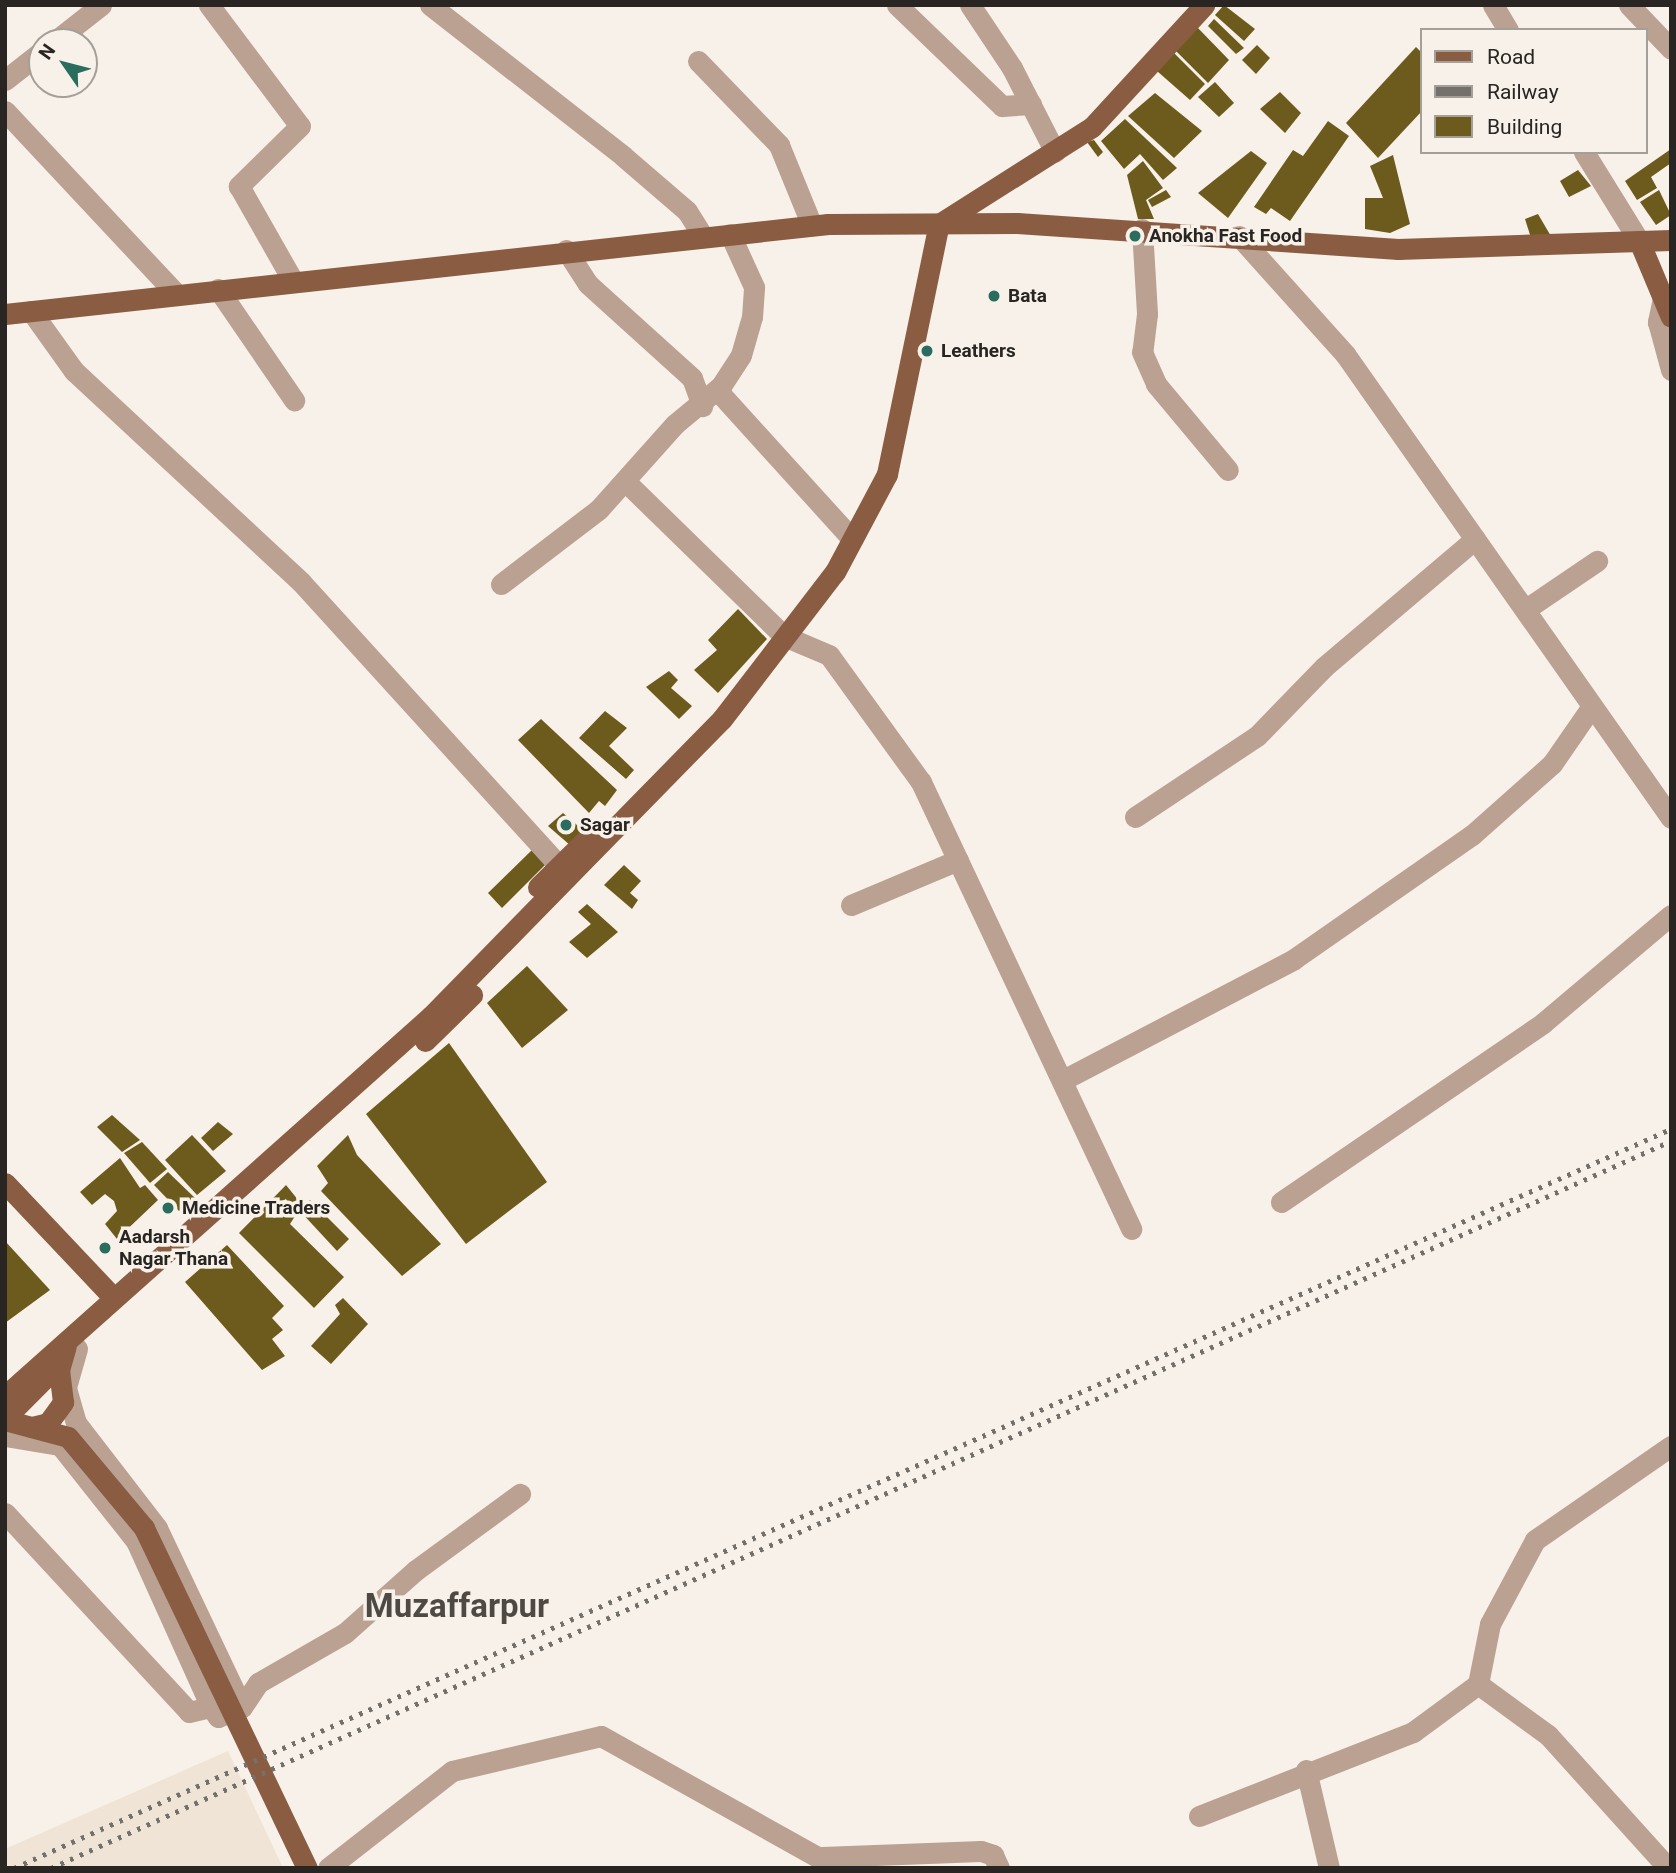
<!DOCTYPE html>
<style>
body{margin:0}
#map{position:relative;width:1676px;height:1873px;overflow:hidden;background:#f7f1e9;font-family:Roboto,sans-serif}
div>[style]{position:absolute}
.built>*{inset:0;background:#f0e4d6}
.building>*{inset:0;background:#6d5b1d}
.minor>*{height:21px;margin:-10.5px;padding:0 10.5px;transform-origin:10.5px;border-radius:10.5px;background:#bba192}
.major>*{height:21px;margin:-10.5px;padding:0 10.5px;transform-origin:10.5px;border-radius:10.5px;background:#8a5d43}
.rail>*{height:5px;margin-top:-2.5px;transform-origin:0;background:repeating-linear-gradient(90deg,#74706b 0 3.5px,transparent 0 10.5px)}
.dots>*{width:19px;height:19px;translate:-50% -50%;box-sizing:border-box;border:4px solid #f7f1e9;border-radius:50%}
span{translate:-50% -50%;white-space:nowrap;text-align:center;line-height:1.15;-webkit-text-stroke:7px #f7f1e9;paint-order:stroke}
.poi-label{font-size:19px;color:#282522;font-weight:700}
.left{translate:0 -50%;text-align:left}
.town-label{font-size:33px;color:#4e4943;font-weight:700}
.frame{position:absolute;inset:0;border:7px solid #282522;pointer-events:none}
.legend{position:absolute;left:1420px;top:28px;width:228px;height:126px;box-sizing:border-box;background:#f7f1e9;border:2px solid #a49f99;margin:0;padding:9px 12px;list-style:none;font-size:21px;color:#282522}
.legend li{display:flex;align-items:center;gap:14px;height:35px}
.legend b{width:35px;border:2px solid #a49f99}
.north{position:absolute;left:28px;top:28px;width:70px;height:70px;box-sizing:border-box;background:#f7f1e9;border:2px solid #a49f99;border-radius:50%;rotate:305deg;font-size:19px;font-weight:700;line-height:28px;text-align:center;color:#282522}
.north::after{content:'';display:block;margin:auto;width:24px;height:32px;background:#2a6d5e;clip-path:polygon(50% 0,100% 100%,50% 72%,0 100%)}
</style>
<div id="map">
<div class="built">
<i style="clip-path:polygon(228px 1751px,283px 1868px,5px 1868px,5px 1849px)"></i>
</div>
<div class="building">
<i style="clip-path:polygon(1224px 5px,1255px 29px,1244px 41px,1215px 15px)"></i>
<i style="clip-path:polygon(1214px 19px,1244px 48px,1236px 54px,1208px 26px)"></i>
<i style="clip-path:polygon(1196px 26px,1229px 60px,1208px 83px,1175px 50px)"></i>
<i style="clip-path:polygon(1257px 45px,1270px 58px,1256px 74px,1242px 60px)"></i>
<i style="clip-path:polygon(1416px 47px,1422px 53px,1422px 111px,1378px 158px,1346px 123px)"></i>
<i style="clip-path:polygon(1174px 53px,1205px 84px,1190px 100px,1157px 71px)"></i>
<i style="clip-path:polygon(1215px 82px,1234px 103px,1219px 117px,1198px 97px)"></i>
<i style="clip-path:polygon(1280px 92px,1301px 113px,1285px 133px,1260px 109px)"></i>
<i style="clip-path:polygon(1155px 93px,1202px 131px,1174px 158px,1128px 116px)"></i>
<i style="clip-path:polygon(1125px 119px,1177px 168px,1163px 180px,1140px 154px,1124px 169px,1101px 141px)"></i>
<i style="clip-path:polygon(1328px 121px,1349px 136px,1290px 221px,1271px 208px,1266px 214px,1254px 207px,1293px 150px,1303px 156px)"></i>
<i style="clip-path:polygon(1094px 140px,1103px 152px,1098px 157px,1087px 142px)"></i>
<i style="clip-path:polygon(1671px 149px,1671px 163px,1651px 177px,1657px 188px,1637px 200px,1625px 181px)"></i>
<i style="clip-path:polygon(1251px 151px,1267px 163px,1228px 218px,1198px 193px)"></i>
<i style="clip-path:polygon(1393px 155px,1410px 224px,1390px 233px,1365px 229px,1365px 198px,1383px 198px,1370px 166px)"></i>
<i style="clip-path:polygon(1143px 161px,1163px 188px,1146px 200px,1154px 219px,1138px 219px,1127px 175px)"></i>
<i style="clip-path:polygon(1578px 170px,1591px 186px,1569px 197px,1560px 181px)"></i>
<i style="clip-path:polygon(1166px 190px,1171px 197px,1152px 207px,1148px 200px)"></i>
<i style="clip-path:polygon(1659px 190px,1671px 215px,1656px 225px,1640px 202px)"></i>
<i style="clip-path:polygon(1538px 214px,1552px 238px,1531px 238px,1525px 219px)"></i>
<i style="clip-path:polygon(738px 609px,767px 639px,718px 693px,694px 670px,717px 650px,708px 640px)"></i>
<i style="clip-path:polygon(669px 671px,678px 680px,671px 688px,692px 706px,679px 719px,646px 687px)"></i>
<i style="clip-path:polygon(605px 711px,627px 728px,609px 746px,634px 770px,626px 779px,579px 738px)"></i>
<i style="clip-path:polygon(541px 719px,617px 790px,605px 806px,599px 801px,589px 813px,518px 740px)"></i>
<i style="clip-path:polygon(563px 813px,585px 832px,571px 846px,548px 826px)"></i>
<i style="clip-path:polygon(533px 849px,548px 862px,502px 908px,488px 893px)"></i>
<i style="clip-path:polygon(624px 865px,641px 881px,630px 893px,638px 900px,632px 909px,604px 885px)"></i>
<i style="clip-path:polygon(587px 904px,618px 932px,587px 958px,569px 942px,591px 924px,578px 912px)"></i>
<i style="clip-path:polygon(527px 966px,568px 1010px,522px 1048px,487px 1003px)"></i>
<i style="clip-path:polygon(449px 1043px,547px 1182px,466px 1244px,366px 1114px)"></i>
<i style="clip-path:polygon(112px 1115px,140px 1140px,122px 1152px,97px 1127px)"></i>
<i style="clip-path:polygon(218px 1122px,233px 1134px,213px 1151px,201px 1138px)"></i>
<i style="clip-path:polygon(192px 1135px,226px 1171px,197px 1195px,165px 1160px)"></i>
<i style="clip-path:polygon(348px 1135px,357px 1155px,441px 1244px,402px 1276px,321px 1191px,328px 1183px,317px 1166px)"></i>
<i style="clip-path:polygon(142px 1142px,167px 1169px,150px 1183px,124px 1153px)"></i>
<i style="clip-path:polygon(120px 1158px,140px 1188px,145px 1185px,158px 1200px,117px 1239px,105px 1224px,117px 1211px,114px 1201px,105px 1194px,92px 1205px,80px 1192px)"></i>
<i style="clip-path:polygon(168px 1172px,195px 1198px,179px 1211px,154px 1185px)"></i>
<i style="clip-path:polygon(286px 1185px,303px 1206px,299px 1210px,310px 1200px,349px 1239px,337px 1251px,299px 1210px,290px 1224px,344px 1277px,314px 1308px,239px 1233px)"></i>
<i style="clip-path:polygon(5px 1241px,50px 1290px,5px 1323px)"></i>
<i style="clip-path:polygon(227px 1245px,284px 1306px,272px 1318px,283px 1330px,272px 1339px,285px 1356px,262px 1370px,185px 1282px)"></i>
<i style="clip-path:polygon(343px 1298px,368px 1324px,331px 1364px,311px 1346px,340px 1314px,335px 1305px)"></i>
</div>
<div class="minor">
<i style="left:209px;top:5px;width:151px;rotate:53.1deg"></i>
<i style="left:300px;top:126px;width:86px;rotate:135.5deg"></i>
<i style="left:239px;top:186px;width:109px;rotate:60.4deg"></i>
<i style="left:430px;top:5px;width:245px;rotate:38deg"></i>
<i style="left:623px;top:156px;width:84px;rotate:40.7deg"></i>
<i style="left:687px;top:211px;width:31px;rotate:58deg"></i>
<i style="left:897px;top:5px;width:146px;rotate:43.9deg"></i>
<i style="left:1002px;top:106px;width:29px;rotate:-4deg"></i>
<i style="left:970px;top:5px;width:76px;rotate:56.3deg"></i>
<i style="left:1012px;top:68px;width:94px;rotate:62.9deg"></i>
<i style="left:1493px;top:5px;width:29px;rotate:59deg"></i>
<i style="left:1629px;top:5px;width:61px;rotate:46.3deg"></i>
<i style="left:54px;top:42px;width:60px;rotate:-38.2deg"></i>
<i style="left:698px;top:61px;width:117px;rotate:46deg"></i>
<i style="left:779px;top:145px;width:87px;rotate:67.8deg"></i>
<i style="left:5px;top:80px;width:47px;rotate:-38.1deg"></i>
<i style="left:5px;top:111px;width:250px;rotate:46.9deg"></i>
<i style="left:1584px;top:152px;width:105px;rotate:58.3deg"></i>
<i style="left:1142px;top:229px;width:85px;rotate:86.6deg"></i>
<i style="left:1147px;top:314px;width:38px;rotate:97deg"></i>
<i style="left:1142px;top:352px;width:35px;rotate:66deg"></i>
<i style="left:1156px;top:384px;width:112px;rotate:50.1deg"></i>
<i style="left:1239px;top:236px;width:159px;rotate:48.1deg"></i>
<i style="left:1345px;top:354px;width:567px;rotate:54.91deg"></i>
<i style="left:566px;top:250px;width:40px;rotate:57.1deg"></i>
<i style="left:588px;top:284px;width:140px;rotate:42.1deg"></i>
<i style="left:692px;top:378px;width:30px;rotate:70deg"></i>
<i style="left:218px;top:289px;width:135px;rotate:55.6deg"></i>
<i style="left:1663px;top:298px;width:25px;rotate:102deg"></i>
<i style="left:1658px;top:322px;width:50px;rotate:74.8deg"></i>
<i style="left:31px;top:311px;width:74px;rotate:54.4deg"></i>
<i style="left:74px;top:371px;width:310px;rotate:42.9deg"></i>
<i style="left:301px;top:582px;width:384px;rotate:47.7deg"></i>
<i style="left:717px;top:390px;width:201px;rotate:47.8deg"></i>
<i style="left:626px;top:482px;width:221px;rotate:44.3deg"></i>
<i style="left:784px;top:636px;width:49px;rotate:22.9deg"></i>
<i style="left:829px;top:655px;width:157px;rotate:54.1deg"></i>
<i style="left:921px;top:782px;width:494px;rotate:64.8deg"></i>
<i style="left:501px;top:584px;width:123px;rotate:-37.4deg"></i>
<i style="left:599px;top:509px;width:114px;rotate:-48.2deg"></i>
<i style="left:675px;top:424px;width:60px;rotate:-39.6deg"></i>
<i style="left:721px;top:386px;width:37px;rotate:-57deg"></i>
<i style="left:741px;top:355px;width:40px;rotate:-74deg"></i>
<i style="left:752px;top:317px;width:30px;rotate:-86deg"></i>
<i style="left:754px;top:287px;width:58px;rotate:-114.4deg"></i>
<i style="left:1526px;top:609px;width:86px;rotate:-34.1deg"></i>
<i style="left:1135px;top:817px;width:146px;rotate:-33.6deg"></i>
<i style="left:1257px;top:736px;width:96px;rotate:-45.8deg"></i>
<i style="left:1324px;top:667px;width:198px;rotate:-40.3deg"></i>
<i style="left:851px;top:905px;width:116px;rotate:-22.8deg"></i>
<i style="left:1063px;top:1080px;width:261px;rotate:-27.6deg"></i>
<i style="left:1294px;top:959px;width:217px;rotate:-34.9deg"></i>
<i style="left:1472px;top:835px;width:107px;rotate:-41.6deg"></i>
<i style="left:1552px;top:764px;width:70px;rotate:-55.4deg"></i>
<i style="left:1281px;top:1202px;width:317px;rotate:-34.3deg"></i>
<i style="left:1543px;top:1023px;width:167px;rotate:-40.2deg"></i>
<i style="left:5px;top:1436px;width:56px;rotate:9.3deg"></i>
<i style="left:60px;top:1445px;width:122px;rotate:51.6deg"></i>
<i style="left:136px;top:1541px;width:182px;rotate:65.7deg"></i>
<i style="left:211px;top:1707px;width:12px;rotate:55deg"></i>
<i style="left:218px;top:1717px;width:26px;rotate:-23deg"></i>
<i style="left:242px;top:1707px;width:198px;rotate:-115.4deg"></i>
<i style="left:157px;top:1528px;width:133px;rotate:-127.6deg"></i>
<i style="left:76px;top:1423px;width:37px;rotate:-106deg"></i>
<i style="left:66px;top:1387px;width:40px;rotate:-74deg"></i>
<i style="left:5px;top:1513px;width:271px;rotate:47.2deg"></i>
<i style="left:189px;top:1712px;width:23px;rotate:-13deg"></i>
<i style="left:1478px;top:1684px;width:87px;rotate:36.1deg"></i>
<i style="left:1548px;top:1735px;width:179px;rotate:47.9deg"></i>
<i style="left:242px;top:1707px;width:29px;rotate:-56deg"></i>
<i style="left:258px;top:1683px;width:100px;rotate:-29.9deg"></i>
<i style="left:345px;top:1633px;width:95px;rotate:-41.6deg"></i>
<i style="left:416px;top:1570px;width:129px;rotate:-36.2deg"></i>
<i style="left:1306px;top:1770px;width:101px;rotate:76.8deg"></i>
<i style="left:1199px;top:1816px;width:230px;rotate:-21.4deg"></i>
<i style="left:1413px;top:1732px;width:81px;rotate:-36.4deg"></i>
<i style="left:1478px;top:1684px;width:61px;rotate:-78.7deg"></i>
<i style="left:1490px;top:1624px;width:95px;rotate:-61.8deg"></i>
<i style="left:1535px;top:1540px;width:165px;rotate:-34.7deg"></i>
<i style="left:822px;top:1857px;width:159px;rotate:-2.2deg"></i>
<i style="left:981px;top:1851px;width:13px;rotate:18deg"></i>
<i style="left:993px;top:1855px;width:14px;rotate:65deg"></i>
<i style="left:328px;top:1868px;width:157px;rotate:-38deg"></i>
<i style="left:452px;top:1771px;width:153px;rotate:-13.2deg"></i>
<i style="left:601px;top:1736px;width:270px;rotate:29.2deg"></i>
</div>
<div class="major">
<i style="left:1639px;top:241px;width:82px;rotate:67.2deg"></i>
<i style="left:5px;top:314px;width:828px;rotate:-6.24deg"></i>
<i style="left:828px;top:224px;width:189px;rotate:-0.3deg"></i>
<i style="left:1017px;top:223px;width:382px;rotate:3.9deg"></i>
<i style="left:1398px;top:249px;width:273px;rotate:-1.9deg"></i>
<i style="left:538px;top:887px;width:83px;rotate:-44.5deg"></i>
<i style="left:425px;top:1041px;width:66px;rotate:-44.4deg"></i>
<i style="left:5px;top:1183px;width:151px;rotate:46.6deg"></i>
<i style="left:5px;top:1396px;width:571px;rotate:-41.73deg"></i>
<i style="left:431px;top:1016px;width:416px;rotate:-45.6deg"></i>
<i style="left:722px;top:719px;width:185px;rotate:-52.5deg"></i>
<i style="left:835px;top:572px;width:111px;rotate:-62deg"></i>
<i style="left:887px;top:474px;width:255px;rotate:-78.3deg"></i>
<i style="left:939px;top:224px;width:181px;rotate:-32.4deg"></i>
<i style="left:1092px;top:127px;width:166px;rotate:-47.4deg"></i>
<i style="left:5px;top:1418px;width:57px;rotate:-45deg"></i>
<i style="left:5px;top:1420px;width:65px;rotate:15.1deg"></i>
<i style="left:68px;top:1437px;width:119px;rotate:50.1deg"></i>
<i style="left:144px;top:1528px;width:377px;rotate:64.4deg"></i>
<i style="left:32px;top:1427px;width:16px;rotate:-14deg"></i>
<i style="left:48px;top:1423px;width:26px;rotate:-54deg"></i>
<i style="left:63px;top:1402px;width:32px;rotate:-97deg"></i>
<i style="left:59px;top:1370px;width:25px;rotate:-74deg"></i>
</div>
<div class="rail">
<i style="left:14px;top:1868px;width:1814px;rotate:-24.04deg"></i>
<i style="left:51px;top:1868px;width:1776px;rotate:-24.17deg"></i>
</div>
<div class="dots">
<i style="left:1135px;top:236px;background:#2a6d5e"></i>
<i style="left:994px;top:296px;background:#2a6d5e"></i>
<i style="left:927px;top:351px;background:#2a6d5e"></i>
<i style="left:566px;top:825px;background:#2a6d5e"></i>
<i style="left:168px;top:1208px;background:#2a6d5e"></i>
<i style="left:105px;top:1248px;background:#2a6d5e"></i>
</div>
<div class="poi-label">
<span class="left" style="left:1149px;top:236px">Anokha Fast Food</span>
<span class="left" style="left:1008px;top:296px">Bata</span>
<span class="left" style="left:941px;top:351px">Leathers</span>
<span class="left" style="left:580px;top:825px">Sagar</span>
<span class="left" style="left:182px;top:1208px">Medicine Traders</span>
<span class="left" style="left:119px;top:1248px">Aadarsh<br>Nagar Thana</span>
</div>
<div class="town-label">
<span style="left:457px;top:1606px">Muzaffarpur</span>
</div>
<div class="frame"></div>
<ul class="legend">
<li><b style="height:9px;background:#8a5d43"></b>Road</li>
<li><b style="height:9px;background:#74706b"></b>Railway</li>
<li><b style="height:19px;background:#6d5b1d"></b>Building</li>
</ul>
<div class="north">N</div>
</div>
